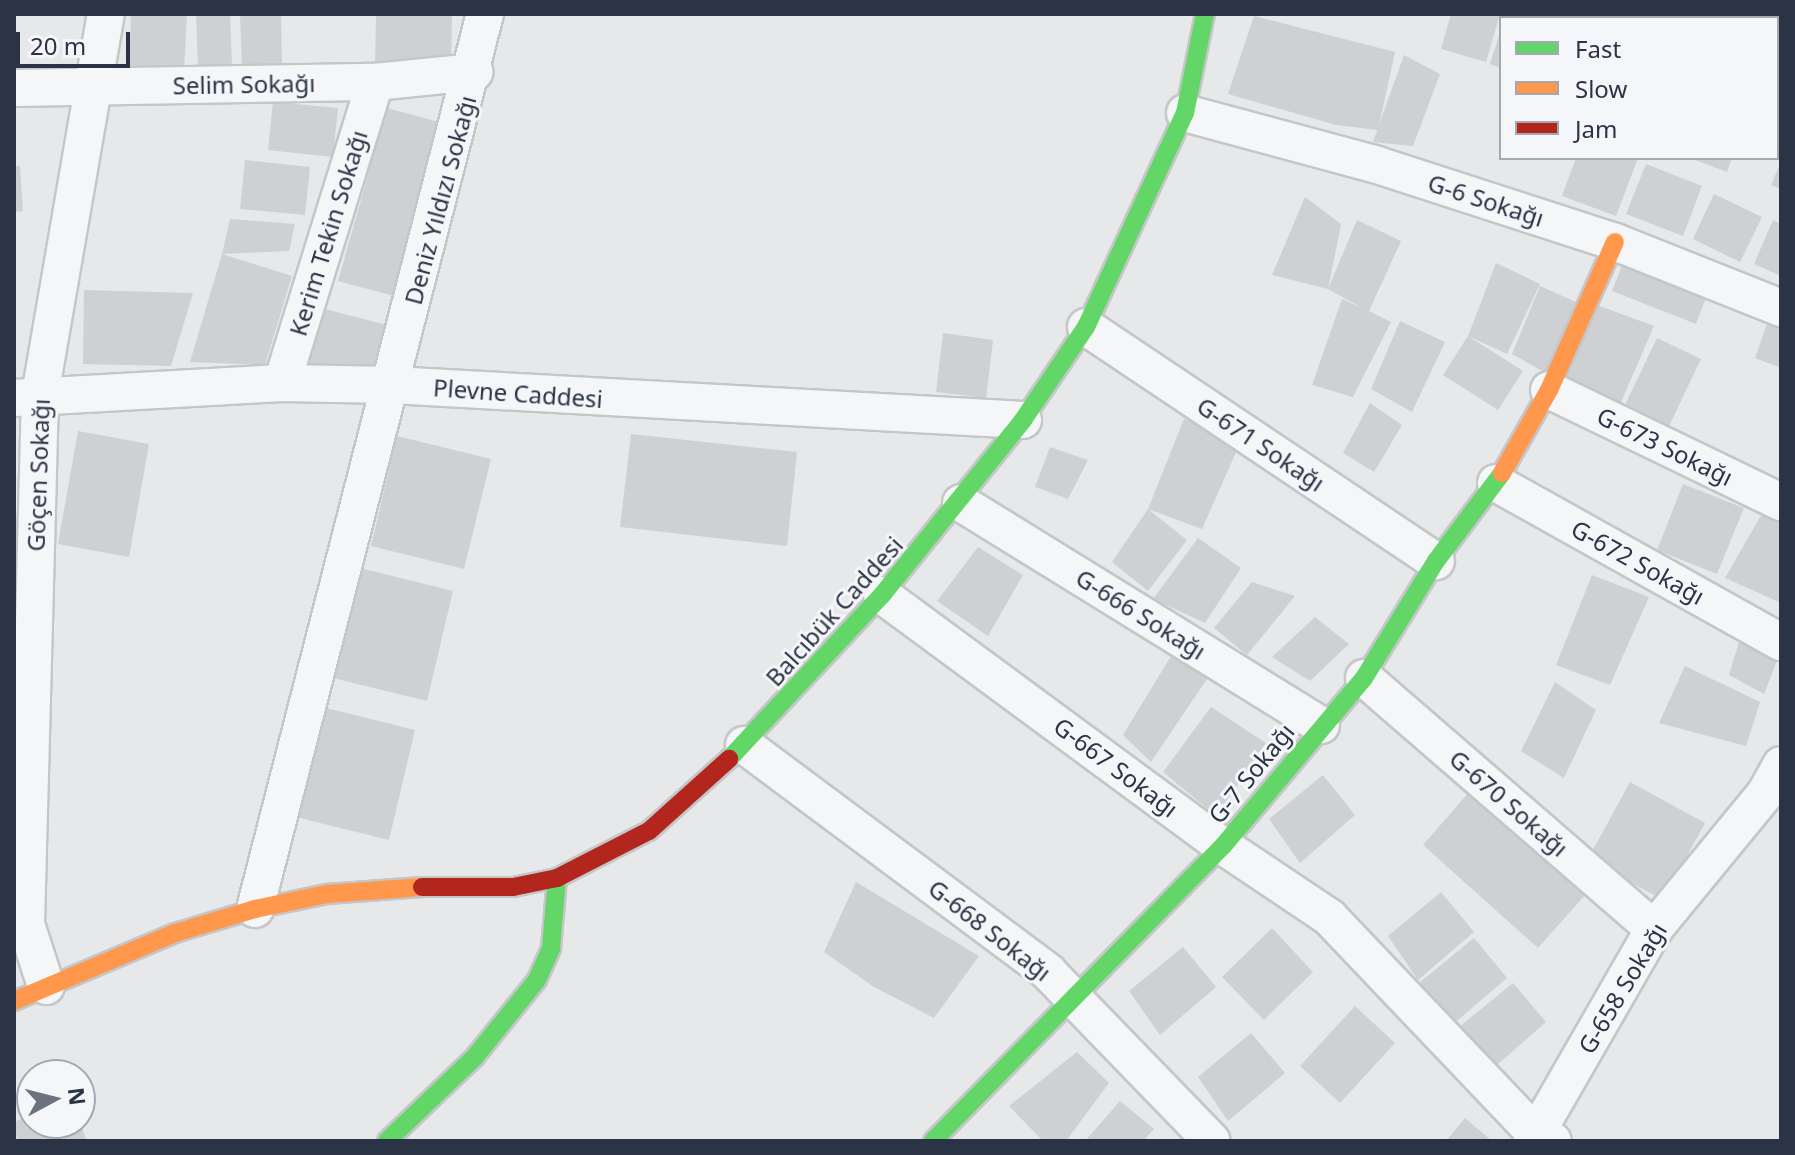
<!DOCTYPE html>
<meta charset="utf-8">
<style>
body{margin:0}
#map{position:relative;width:1795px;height:1155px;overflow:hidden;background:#e6e8ea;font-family:"Noto Sans",sans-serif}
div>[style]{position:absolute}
.building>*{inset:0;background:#ced0d3}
.roads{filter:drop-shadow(2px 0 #c4c6c8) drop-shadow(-2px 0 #c4c6c8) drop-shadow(0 2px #c4c6c8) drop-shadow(0 -2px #c4c6c8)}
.street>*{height:36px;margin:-18px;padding:0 18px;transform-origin:18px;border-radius:18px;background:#f5f6f7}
.fast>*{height:18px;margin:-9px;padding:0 9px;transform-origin:9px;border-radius:9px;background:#63d668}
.slow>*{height:18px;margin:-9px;padding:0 9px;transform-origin:9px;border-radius:9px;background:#ff974d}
.jam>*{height:18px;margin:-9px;padding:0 9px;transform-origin:9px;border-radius:9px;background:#b3261e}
span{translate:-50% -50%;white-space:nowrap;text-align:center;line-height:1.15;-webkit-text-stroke:6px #f4f6f9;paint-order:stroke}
.street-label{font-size:24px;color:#2b3445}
.frame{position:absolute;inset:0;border:16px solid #2b3445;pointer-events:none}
.legend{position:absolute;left:1499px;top:16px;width:280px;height:144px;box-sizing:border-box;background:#f4f6f9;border:2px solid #a4a8b1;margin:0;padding:10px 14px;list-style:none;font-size:24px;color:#2b3445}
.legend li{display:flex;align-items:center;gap:16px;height:40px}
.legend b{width:40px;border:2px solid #a4a8b1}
.north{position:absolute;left:16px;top:1059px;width:80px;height:80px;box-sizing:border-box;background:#f4f6f9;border:2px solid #a4a8b1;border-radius:50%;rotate:83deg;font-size:22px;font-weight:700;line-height:32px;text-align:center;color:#2b3445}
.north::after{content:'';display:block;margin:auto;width:28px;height:36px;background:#6c737f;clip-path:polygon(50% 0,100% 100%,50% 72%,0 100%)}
.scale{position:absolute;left:16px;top:32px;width:114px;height:36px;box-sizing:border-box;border:4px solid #2b3445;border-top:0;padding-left:10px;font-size:24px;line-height:28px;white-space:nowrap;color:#2b3445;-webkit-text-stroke:6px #f4f6f9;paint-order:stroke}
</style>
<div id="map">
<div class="building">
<i style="clip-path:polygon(131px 14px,187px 14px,184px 70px,129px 67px)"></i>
<i style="clip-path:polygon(196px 14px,230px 14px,232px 65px,198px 66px)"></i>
<i style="clip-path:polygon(240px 14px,281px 14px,282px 67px,242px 69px)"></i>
<i style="clip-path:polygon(376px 14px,452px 14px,451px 72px,375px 71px)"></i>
<i style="clip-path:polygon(1451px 14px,1500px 14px,1486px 62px,1441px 49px)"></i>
<i style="clip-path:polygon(1506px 14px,1543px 14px,1505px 18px)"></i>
<i style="clip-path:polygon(1254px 16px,1395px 52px,1378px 130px,1336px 125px,1228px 94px)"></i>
<i style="clip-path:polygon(1500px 32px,1501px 32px,1501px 68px,1490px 64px)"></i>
<i style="clip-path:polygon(1404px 55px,1440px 74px,1413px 146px,1373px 142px)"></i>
<i style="clip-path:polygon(273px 102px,338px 108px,333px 157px,268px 150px)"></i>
<i style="clip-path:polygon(387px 108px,442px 123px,394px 296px,338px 281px)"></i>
<i style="clip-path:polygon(1576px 158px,1638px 158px,1616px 216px,1562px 196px)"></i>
<i style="clip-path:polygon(1690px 158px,1732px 158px,1727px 172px)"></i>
<i style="clip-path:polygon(245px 160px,310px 167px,305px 215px,240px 209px)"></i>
<i style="clip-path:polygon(1781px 162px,1781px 189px,1771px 185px)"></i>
<i style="clip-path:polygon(1646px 164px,1702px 186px,1683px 236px,1626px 214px)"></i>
<i style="clip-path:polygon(14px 166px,20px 166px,23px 211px,14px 212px)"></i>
<i style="clip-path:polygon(1714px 194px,1762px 217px,1740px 262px,1693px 239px)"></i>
<i style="clip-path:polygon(1305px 197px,1341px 224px,1328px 289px,1272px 275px)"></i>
<i style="clip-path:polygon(230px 219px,295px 224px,289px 251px,222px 254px)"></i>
<i style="clip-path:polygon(1357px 220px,1401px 241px,1369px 311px,1391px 322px,1353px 397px,1312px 385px,1342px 299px,1364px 309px,1328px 289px)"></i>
<i style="clip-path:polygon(1773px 220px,1781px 224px,1781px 276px,1754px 264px)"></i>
<i style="clip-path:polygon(222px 254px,292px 276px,265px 365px,190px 362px)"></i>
<i style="clip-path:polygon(1626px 255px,1710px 287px,1696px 324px,1612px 291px)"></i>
<i style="clip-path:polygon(1496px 263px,1540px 284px,1507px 354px,1468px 336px)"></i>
<i style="clip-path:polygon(1540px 286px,1585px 306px,1553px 377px,1512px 354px)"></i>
<i style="clip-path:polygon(84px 290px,193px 293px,171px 366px,83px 364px)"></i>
<i style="clip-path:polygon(1597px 305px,1654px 326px,1615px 416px,1561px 395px)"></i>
<i style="clip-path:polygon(313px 306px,387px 325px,371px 374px,304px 362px)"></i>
<i style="clip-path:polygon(1770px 315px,1781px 319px,1781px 368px,1755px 358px)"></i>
<i style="clip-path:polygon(1400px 321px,1445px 342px,1412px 412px,1371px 389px)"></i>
<i style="clip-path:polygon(943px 333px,993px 340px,986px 398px,936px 392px)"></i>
<i style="clip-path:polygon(1468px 336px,1523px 371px,1498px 410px,1443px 375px)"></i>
<i style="clip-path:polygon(1657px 338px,1701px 359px,1669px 426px,1625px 405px)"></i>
<i style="clip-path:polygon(1370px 403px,1402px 425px,1374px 472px,1343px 453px)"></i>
<i style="clip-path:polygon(1184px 419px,1241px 441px,1202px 529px,1148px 509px)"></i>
<i style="clip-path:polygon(78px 431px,149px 444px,129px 557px,58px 544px)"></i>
<i style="clip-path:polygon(631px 434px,797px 452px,787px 546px,620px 527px)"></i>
<i style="clip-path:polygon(397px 436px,491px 459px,464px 569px,371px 546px)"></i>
<i style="clip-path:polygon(1050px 447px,1088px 460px,1068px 499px,1035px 487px)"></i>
<i style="clip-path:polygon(1683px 484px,1744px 508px,1717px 574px,1657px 550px)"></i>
<i style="clip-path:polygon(1148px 509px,1187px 540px,1148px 591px,1112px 562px)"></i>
<i style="clip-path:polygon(1763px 512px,1781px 521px,1781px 603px,1725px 578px)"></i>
<i style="clip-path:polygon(1198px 538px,1241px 568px,1205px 623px,1153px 599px)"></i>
<i style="clip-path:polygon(978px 547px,1023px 575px,988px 636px,937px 601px)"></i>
<i style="clip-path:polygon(360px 568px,453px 591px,427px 701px,333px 678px)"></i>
<i style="clip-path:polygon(1592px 575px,1649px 597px,1610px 685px,1556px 665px)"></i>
<i style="clip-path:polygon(1252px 582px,1295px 596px,1247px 655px,1214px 628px)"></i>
<i style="clip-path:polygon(1315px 617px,1349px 644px,1310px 681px,1272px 657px)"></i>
<i style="clip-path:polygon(1739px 642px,1779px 656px,1764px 694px,1729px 675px)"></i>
<i style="clip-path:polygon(1171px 656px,1209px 676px,1151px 762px,1123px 735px)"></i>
<i style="clip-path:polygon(1685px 666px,1760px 702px,1746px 746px,1659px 723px)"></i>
<i style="clip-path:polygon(1555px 682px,1596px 710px,1564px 778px,1521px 751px)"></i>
<i style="clip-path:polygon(322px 707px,415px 730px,389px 840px,296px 817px)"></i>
<i style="clip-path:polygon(1211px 707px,1266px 743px,1216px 816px,1163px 772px)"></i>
<i style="clip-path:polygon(1323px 775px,1355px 815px,1300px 863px,1269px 819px)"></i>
<i style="clip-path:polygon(1630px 782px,1705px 823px,1663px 900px,1588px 859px)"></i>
<i style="clip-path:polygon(1470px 791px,1586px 894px,1538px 948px,1423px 845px)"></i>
<i style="clip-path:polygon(856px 882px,979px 956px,934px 1018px,874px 987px,824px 952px)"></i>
<i style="clip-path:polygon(1441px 892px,1474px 932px,1418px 980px,1388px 936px)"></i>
<i style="clip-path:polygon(1272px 928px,1313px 972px,1264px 1020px,1222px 977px)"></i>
<i style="clip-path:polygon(1474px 938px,1507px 978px,1451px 1026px,1420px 982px)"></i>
<i style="clip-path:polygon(1183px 947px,1216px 987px,1160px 1035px,1129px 991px)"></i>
<i style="clip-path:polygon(1513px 983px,1546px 1022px,1490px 1071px,1459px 1027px)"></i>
<i style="clip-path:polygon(1355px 1006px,1395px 1043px,1340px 1103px,1300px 1066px)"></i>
<i style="clip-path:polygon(1251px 1033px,1285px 1073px,1228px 1121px,1198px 1077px)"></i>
<i style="clip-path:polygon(1077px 1052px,1109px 1083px,1066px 1141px,1043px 1141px,1009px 1106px)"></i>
<i style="clip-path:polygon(1120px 1101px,1154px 1129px,1143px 1141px,1085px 1141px)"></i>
<i style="clip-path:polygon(32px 1114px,32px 1123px,80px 1123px,87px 1141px,17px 1141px,14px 1122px)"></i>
<i style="clip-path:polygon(1465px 1118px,1492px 1141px,1446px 1141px)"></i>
</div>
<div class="roads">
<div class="street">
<i style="left:1775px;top:18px;width:4px;rotate:-63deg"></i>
<i style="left:14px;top:88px;width:361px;rotate:-1deg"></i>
<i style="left:375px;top:82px;width:100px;rotate:-5.8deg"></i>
<i style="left:1185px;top:113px;width:196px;rotate:15.1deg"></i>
<i style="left:1374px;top:164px;width:253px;rotate:17.9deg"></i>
<i style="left:1615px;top:242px;width:179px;rotate:21.7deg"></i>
<i style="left:1086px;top:327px;width:421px;rotate:33.8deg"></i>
<i style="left:282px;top:383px;width:315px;rotate:-72.8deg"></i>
<i style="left:1549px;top:390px;width:258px;rotate:25.8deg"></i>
<i style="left:14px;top:398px;width:268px;rotate:-3.2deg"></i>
<i style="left:282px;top:383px;width:110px;rotate:1deg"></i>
<i style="left:392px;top:385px;width:632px;rotate:3.17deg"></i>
<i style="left:1496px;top:483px;width:326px;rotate:29.2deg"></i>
<i style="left:961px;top:503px;width:423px;rotate:31.7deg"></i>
<i style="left:882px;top:595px;width:423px;rotate:36.4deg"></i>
<i style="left:1223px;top:846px;width:128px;rotate:33.8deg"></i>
<i style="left:1329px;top:917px;width:300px;rotate:46.4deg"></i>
<i style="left:1536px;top:1134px;width:18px;rotate:22deg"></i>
<i style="left:1364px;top:678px;width:384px;rotate:40.9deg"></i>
<i style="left:744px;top:745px;width:379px;rotate:36.7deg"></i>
<i style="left:1048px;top:972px;width:235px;rotate:45.9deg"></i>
<i style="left:255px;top:909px;width:924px;rotate:-75.59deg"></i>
<i style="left:46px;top:986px;width:65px;rotate:-107.9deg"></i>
<i style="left:26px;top:924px;width:529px;rotate:-88.48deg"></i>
<i style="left:40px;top:395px;width:387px;rotate:-80.2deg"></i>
<i style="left:1532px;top:1141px;width:245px;rotate:-60.1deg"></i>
<i style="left:1654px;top:929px;width:175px;rotate:-50.6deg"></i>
<i style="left:1765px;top:794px;width:33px;rotate:-61deg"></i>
</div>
<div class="fast">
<i style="left:1652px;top:14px;width:12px;rotate:20deg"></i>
<i style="left:1777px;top:64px;width:4px;rotate:27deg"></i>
<i style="left:729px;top:759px;width:224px;rotate:-47deg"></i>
<i style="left:882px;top:595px;width:225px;rotate:-51.1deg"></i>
<i style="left:1023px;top:420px;width:112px;rotate:-55.9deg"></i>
<i style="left:1086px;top:327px;width:236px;rotate:-65.2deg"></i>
<i style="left:1185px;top:113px;width:101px;rotate:-78.6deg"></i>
<i style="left:387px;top:1141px;width:120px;rotate:-43.7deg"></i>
<i style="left:474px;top:1058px;width:100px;rotate:-51.1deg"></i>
<i style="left:537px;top:980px;width:35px;rotate:-66deg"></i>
<i style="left:551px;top:948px;width:70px;rotate:-85.1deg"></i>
<i style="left:933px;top:1141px;width:414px;rotate:-45.5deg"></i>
<i style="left:1223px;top:846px;width:219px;rotate:-50deg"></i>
<i style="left:1364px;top:678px;width:137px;rotate:-58.4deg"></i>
<i style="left:1436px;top:561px;width:110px;rotate:-53.1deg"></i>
</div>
<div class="slow">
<i style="left:1502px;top:473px;width:95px;rotate:-60.5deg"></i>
<i style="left:1549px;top:390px;width:162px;rotate:-66deg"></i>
<i style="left:14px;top:1001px;width:175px;rotate:-22.9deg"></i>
<i style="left:175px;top:933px;width:84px;rotate:-16.7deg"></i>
<i style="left:255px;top:909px;width:74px;rotate:-11.8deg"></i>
<i style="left:327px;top:894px;width:95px;rotate:-4.2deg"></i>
</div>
<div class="jam">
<i style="left:422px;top:887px;width:91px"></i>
<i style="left:513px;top:887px;width:45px;rotate:-11.6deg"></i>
<i style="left:557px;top:878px;width:103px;rotate:-27.1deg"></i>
<i style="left:649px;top:831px;width:108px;rotate:-42deg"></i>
</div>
</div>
<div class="street-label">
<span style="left:244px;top:84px;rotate:-1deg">Selim Sokağı</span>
<span style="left:440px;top:200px;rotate:-75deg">Deniz Yıldızı Sokağı</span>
<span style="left:1486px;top:200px;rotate:18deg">G-6 Sokağı</span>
<span style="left:328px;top:233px;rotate:-73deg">Kerim Tekin Sokağı</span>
<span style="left:518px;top:393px;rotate:4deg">Plevne Caddesi</span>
<span style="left:1261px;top:444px;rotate:34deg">G-671 Sokağı</span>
<span style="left:1665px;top:446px;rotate:26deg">G-673 Sokağı</span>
<span style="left:38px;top:475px;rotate:-88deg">Göçen Sokağı</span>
<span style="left:1638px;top:562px;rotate:29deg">G-672 Sokağı</span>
<span style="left:834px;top:611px;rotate:-48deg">Balcıbük Caddesi</span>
<span style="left:1141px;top:614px;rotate:32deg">G-666 Sokağı</span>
<span style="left:1116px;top:767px;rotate:37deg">G-667 Sokağı</span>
<span style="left:1251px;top:773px;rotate:-51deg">G-7 Sokağı</span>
<span style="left:1509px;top:803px;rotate:41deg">G-670 Sokağı</span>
<span style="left:990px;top:930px;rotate:38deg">G-668 Sokağı</span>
<span style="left:1622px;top:988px;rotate:-59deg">G-658 Sokağı</span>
</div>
<div class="frame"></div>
<ul class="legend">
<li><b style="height:10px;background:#63d668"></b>Fast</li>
<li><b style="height:10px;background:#ff974d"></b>Slow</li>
<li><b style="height:10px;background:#b3261e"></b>Jam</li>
</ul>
<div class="north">N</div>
<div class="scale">20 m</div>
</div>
